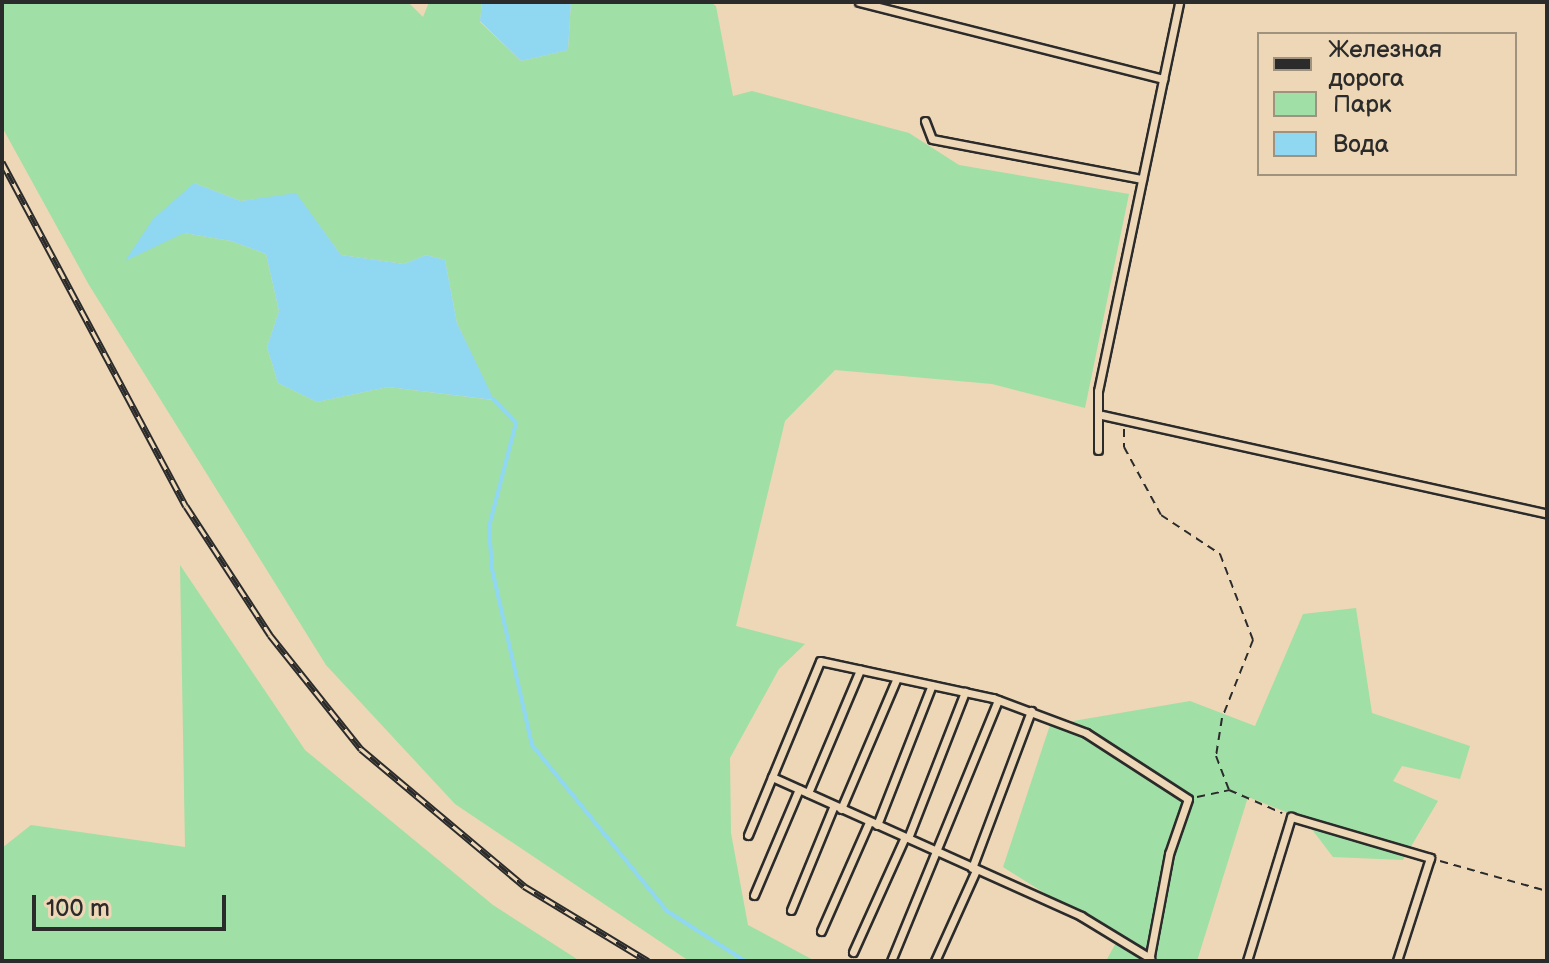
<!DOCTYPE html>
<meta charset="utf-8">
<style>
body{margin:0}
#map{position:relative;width:1549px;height:963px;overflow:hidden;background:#edd7b6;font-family:"Balsamiq Sans",sans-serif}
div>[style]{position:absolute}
.green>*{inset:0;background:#a0dfa6}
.water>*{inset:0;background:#90d7f2}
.stream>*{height:4px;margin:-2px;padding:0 2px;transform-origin:2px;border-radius:2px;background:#90d7f2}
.path>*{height:2px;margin-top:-1px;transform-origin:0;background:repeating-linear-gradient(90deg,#2b2b2b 0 8px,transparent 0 14px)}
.roads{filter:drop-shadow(2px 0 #2b2b2b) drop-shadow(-2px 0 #2b2b2b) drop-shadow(0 2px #2b2b2b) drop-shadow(0 -2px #2b2b2b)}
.service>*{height:7px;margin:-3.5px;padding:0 3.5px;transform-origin:3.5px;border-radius:3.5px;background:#edd7b6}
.rail>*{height:7px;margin-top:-3.5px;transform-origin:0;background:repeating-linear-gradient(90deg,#edd7b6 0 12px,#2b2b2b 0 24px);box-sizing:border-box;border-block:2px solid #2b2b2b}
span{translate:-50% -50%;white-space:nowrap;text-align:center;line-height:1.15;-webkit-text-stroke:6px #edd7b6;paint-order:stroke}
.frame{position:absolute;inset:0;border:4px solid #2b2b2b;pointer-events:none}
.legend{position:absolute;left:1257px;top:32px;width:260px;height:144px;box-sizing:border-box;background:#edd7b6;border:2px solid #9f927e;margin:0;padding:10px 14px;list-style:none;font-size:24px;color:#2b2b2b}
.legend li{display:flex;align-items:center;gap:16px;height:40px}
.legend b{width:40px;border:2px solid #9f927e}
.scale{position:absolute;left:32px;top:895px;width:194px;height:36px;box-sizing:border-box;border:4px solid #2b2b2b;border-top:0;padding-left:10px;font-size:24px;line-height:28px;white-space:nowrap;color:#2b2b2b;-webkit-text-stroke:6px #edd7b6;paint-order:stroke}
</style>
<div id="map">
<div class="green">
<i style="clip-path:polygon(evenodd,2px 2px,408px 2px,423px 17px,429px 2px,482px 2px,480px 22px,521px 61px,568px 50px,571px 2px,710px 2px,716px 6px,733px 96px,752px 91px,909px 133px,959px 165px,1129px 194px,1085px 408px,992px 384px,835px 370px,785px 421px,736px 626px,805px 644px,779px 669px,730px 758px,731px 833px,748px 925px,815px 961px,689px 961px,455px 804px,326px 665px,89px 285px,2px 127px,2px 2px,194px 183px,241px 201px,296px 194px,341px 255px,404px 264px,426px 255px,445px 260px,457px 323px,493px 400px,388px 387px,317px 402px,278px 383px,267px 347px,279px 311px,266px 254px,231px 241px,184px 233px,194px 183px)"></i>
<i style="clip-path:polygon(180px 565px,305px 750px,493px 905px,580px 961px,2px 961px,2px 848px,31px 825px,185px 847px)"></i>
<i style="clip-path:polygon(1356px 608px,1372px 713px,1470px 746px,1460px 779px,1402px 766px,1393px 781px,1438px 801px,1403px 860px,1333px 857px,1304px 819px,1248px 797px,1197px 961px,1106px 961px,1118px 939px,1003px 867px,1050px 725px,1190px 701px,1255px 726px,1303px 614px)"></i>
</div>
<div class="water">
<i style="clip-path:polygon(482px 2px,571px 2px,568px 50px,521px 61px,480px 21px)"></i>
<i style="clip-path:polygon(194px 183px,241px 201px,296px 193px,341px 255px,404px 264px,426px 255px,445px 260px,457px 323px,494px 400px,388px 387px,317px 402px,278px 383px,267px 347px,279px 311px,266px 254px,231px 241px,184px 233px,125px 261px,153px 219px)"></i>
</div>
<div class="stream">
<i style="left:494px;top:400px;width:32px;rotate:46deg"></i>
<i style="left:516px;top:423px;width:107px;rotate:104.6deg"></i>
<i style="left:489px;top:527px;width:42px;rotate:85.9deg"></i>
<i style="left:492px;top:569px;width:180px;rotate:77.2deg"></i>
<i style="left:532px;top:745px;width:214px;rotate:50.9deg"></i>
<i style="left:667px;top:911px;width:93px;rotate:32.7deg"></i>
</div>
<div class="path">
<i style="left:1124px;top:429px;width:18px;rotate:90deg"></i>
<i style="left:1124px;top:447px;width:77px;rotate:61.4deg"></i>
<i style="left:1161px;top:515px;width:71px;rotate:33.5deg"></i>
<i style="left:1220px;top:554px;width:92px;rotate:69deg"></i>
<i style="left:1253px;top:640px;width:84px;rotate:111.7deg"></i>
<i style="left:1222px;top:718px;width:38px;rotate:99deg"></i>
<i style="left:1216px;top:756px;width:36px;rotate:69deg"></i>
<i style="left:1229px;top:790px;width:58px;rotate:23.5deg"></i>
<i style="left:1197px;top:797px;width:33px;rotate:-12deg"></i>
<i style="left:1440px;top:861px;width:111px;rotate:15.7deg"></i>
</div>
<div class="roads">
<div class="service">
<i style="left:859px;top:2px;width:314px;rotate:14.2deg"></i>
<i style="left:925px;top:121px;width:19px;rotate:69deg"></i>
<i style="left:932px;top:139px;width:214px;rotate:10.8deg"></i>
<i style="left:1102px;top:415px;width:456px;rotate:12.5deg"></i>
<i style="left:1098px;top:450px;width:59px;rotate:-90deg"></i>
<i style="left:1098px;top:391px;width:397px;rotate:-78.2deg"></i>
<i style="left:772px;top:777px;width:339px;rotate:24.2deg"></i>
<i style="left:1081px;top:916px;width:81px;rotate:31.3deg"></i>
<i style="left:808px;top:793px;width:134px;rotate:-67.1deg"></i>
<i style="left:841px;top:809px;width:142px;rotate:-66.9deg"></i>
<i style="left:877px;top:825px;width:150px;rotate:-68.6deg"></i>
<i style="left:748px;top:835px;width:188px;rotate:-67.5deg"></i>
<i style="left:820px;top:661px;width:177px;rotate:12.1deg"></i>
<i style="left:993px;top:698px;width:99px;rotate:20.6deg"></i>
<i style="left:1086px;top:733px;width:121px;rotate:32.9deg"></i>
<i style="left:1188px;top:799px;width:58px;rotate:109.1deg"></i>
<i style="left:1169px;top:854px;width:109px;rotate:100.6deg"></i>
<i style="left:908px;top:838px;width:157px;rotate:-68.7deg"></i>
<i style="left:972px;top:868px;width:168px;rotate:-69.4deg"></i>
<i style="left:754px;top:895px;width:115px;rotate:-67deg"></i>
<i style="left:791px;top:910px;width:113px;rotate:-67.7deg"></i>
<i style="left:821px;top:931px;width:119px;rotate:-66.2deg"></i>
<i style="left:853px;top:952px;width:126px;rotate:-65.7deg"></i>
<i style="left:891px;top:961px;width:282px;rotate:-67.7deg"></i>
<i style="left:935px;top:961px;width:100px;rotate:-65.7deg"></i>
<i style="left:1247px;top:961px;width:151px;rotate:-73deg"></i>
<i style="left:1291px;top:817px;width:145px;rotate:16.4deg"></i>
<i style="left:1430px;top:858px;width:108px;rotate:107.8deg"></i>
</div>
</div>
<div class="rail">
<i style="left:2px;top:162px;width:390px;rotate:61.9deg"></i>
<i style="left:186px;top:506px;width:154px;rotate:56.9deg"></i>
<i style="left:270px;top:635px;width:146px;rotate:51.4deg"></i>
<i style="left:361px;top:749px;width:213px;rotate:40deg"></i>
<i style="left:524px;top:886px;width:145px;rotate:31.2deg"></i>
</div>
<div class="frame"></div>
<ul class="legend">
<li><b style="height:10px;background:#2b2b2b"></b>Железная дорога</li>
<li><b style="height:22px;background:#a0dfa6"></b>Парк</li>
<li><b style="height:22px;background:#90d7f2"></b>Вода</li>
</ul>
<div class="scale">100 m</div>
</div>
